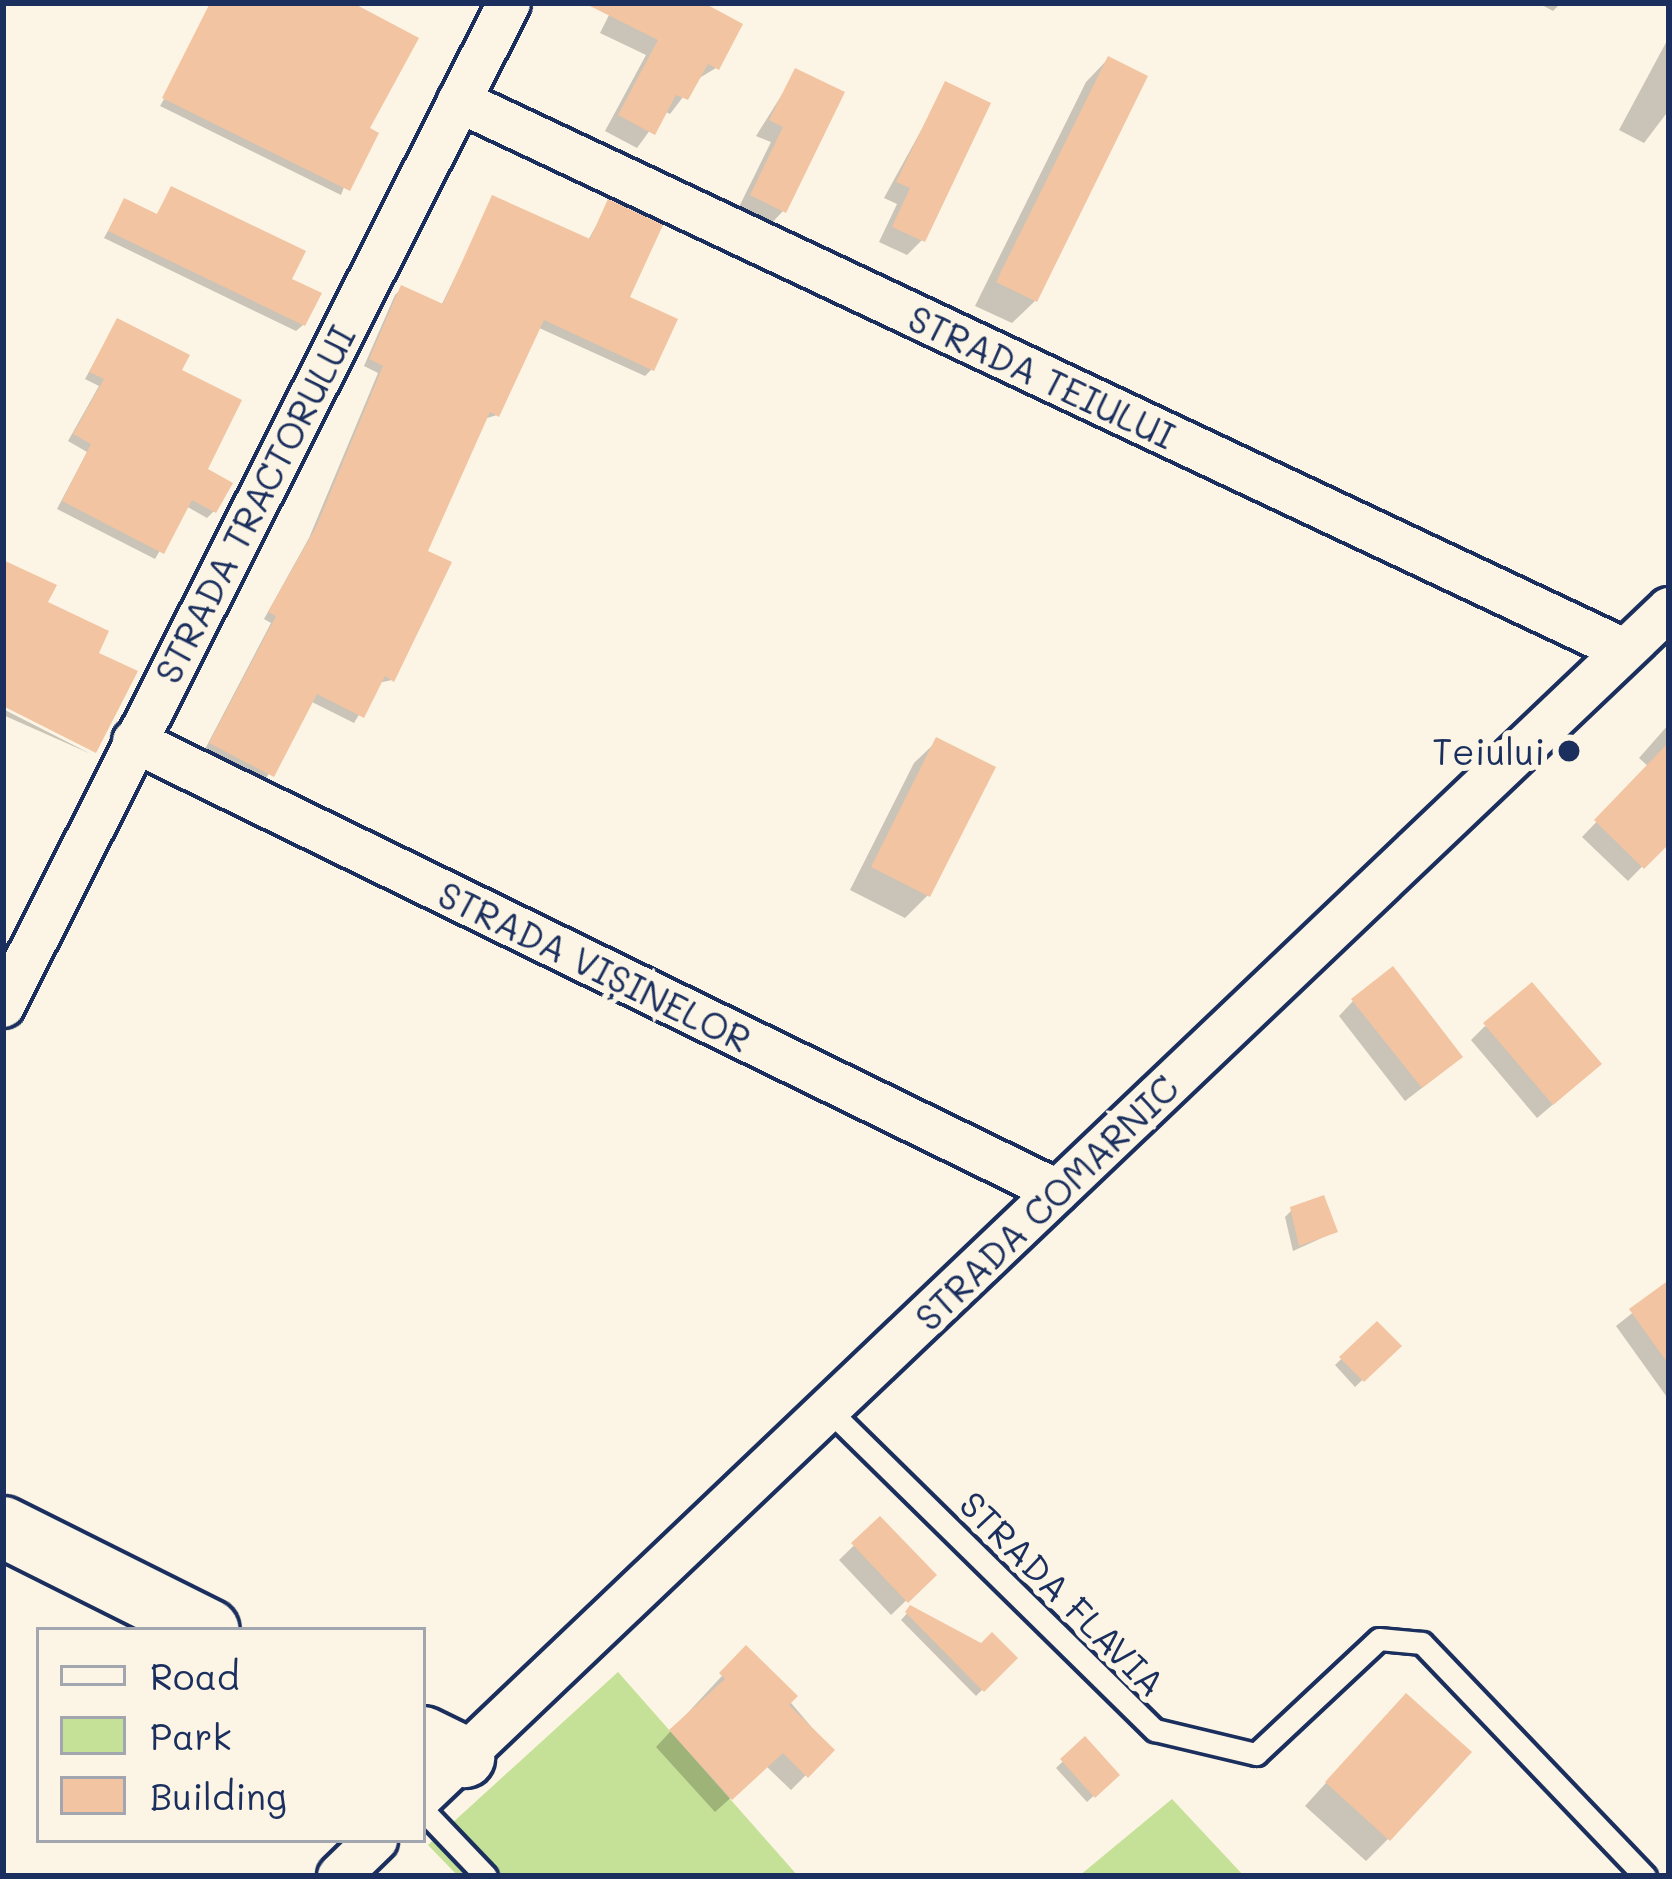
<!DOCTYPE html>
<meta charset="utf-8">
<style>
body{margin:0}
#map{position:relative;width:1672px;height:1879px;overflow:hidden;background:#fcf5e5;font-family:Mali,sans-serif}
div>[style]{position:absolute}
.green>*{inset:0;background:#c5e097}
.shadow>*{inset:0;background:#0003}
.building>*{inset:0;background:#f2c4a1}
.roads{filter:drop-shadow(3px 0 #1b2f5e) drop-shadow(-3px 0 #1b2f5e) drop-shadow(0 3px #1b2f5e) drop-shadow(0 -3px #1b2f5e)}
.lane>*{height:21px;margin:-10.5px;padding:0 10.5px;transform-origin:10.5px;border-radius:10.5px;background:#fcf5e5}
.street>*{height:42px;margin:-21px;padding:0 21px;transform-origin:21px;border-radius:21px;background:#fcf5e5}
.secondary>*{height:60px;margin:-30px;padding:0 30px;transform-origin:30px;border-radius:30px;background:#fcf5e5}
.dots>*{width:33px;height:33px;translate:-50% -50%;box-sizing:border-box;border:6px solid #fcf5e5;border-radius:50%}
span{translate:-50% -50%;white-space:nowrap;text-align:center;line-height:1.15;-webkit-text-stroke:12px #fcf5e5;paint-order:stroke}
.street-label{font-size:36px;color:#1b2f5e}
.poi-label{font-size:36px;color:#1b2f5e}
.right{translate:-100% -50%;text-align:right}
.frame{position:absolute;inset:0;border:6px solid #1b2f5e;pointer-events:none}
.legend{position:absolute;left:36px;top:1627px;width:390px;height:216px;box-sizing:border-box;background:#fcf5e5;border:3px solid #a2a6af;margin:0;padding:15px 21px;list-style:none;font-size:36px;color:#1b2f5e}
.legend li{display:flex;align-items:center;gap:24px;height:60px}
.legend b{width:60px;border:3px solid #a2a6af}
</style>
<div id="map">
<div class="green">
<i style="clip-path:polygon(618px 1672px,798px 1876px,458px 1876px,428px 1845px)"></i>
<i style="clip-path:polygon(1172px 1799px,1244px 1876px,1079px 1876px)"></i>
</div>
<div class="shadow">
<i style="clip-path:polygon(220px 3px,347px 3px,366px 130px,341px 195px,160px 106px)"></i>
<i style="clip-path:polygon(600px 3px,697px 3px,716px 68px,696px 80px,670px 114px,664px 111px,637px 148px,605px 131px,646px 55px,600px 33px,612px 9px)"></i>
<i style="clip-path:polygon(1538px 3px,1561px 3px,1553px 11px)"></i>
<i style="clip-path:polygon(1669px 37px,1669px 110px,1644px 143px,1619px 130px)"></i>
<i style="clip-path:polygon(1108px 59px,1035px 301px,1012px 323px,975px 306px,1086px 82px)"></i>
<i style="clip-path:polygon(796px 72px,783px 211px,769px 226px,737px 211px,771px 142px,756px 136px)"></i>
<i style="clip-path:polygon(946px 85px,922px 240px,907px 255px,879px 242px,897px 204px,884px 198px)"></i>
<i style="clip-path:polygon(172px 189px,288px 281px,303px 325px,296px 331px,104px 238px,124px 202px,155px 217px)"></i>
<i style="clip-path:polygon(493px 199px,587px 242px,609px 203px,626px 298px,652px 369px,645px 376px,537px 327px,497px 415px,484px 419px,424px 552px,392px 680px,378px 683px,354px 723px,310px 701px,264px 782px,204px 751px,271px 623px,264px 619px,309px 538px,378px 373px,364px 366px,395px 295px,402px 288px,441px 306px)"></i>
<i style="clip-path:polygon(117px 321px,178px 371px,214px 511px,207px 518px,186px 506px,155px 559px,57px 509px,87px 452px,68px 441px,99px 386px,85px 379px)"></i>
<i style="clip-path:polygon(3px 709px,91px 754px,3px 715px)"></i>
<i style="clip-path:polygon(1669px 724px,1669px 839px,1628px 881px,1582px 837px,1649px 767px,1639px 758px)"></i>
<i style="clip-path:polygon(937px 741px,928px 895px,905px 918px,850px 890px,914px 763px)"></i>
<i style="clip-path:polygon(1353px 1001px,1444px 1071px,1405px 1101px,1339px 1016px)"></i>
<i style="clip-path:polygon(1485px 1026px,1583px 1079px,1537px 1118px,1471px 1040px)"></i>
<i style="clip-path:polygon(1292px 1210px,1335px 1232px,1293px 1251px,1285px 1217px)"></i>
<i style="clip-path:polygon(1669px 1284px,1669px 1400px,1616px 1326px)"></i>
<i style="clip-path:polygon(1377px 1325px,1398px 1346px,1355px 1387px,1335px 1365px)"></i>
<i style="clip-path:polygon(880px 1520px,933px 1575px,891px 1615px,839px 1560px)"></i>
<i style="clip-path:polygon(911px 1609px,981px 1646px,1014px 1658px,976px 1696px,901px 1620px)"></i>
<i style="clip-path:polygon(746px 1650px,831px 1750px,791px 1790px,766px 1766px,715px 1812px,656px 1747px)"></i>
<i style="clip-path:polygon(1384px 1719px,1388px 1839px,1366px 1861px,1305px 1806px)"></i>
<i style="clip-path:polygon(1085px 1740px,1116px 1775px,1087px 1802px,1056px 1768px)"></i>
</div>
<div class="building">
<i style="clip-path:polygon(210px 3px,353px 3px,419px 38px,370px 128px,379px 133px,350px 191px,162px 98px)"></i>
<i style="clip-path:polygon(584px 3px,704px 3px,743px 24px,719px 70px,708px 64px,688px 100px,676px 95px,655px 135px,618px 115px,658px 40px)"></i>
<i style="clip-path:polygon(1108px 56px,1148px 76px,1037px 302px,996px 282px)"></i>
<i style="clip-path:polygon(795px 68px,845px 92px,786px 213px,750px 195px,783px 127px,769px 120px)"></i>
<i style="clip-path:polygon(945px 81px,991px 103px,925px 242px,892px 227px,910px 188px,896px 182px)"></i>
<i style="clip-path:polygon(171px 186px,306px 251px,292px 279px,322px 293px,305px 326px,108px 231px,124px 198px,157px 214px)"></i>
<i style="clip-path:polygon(492px 195px,590px 239px,608px 199px,663px 225px,630px 297px,678px 319px,654px 371px,544px 320px,499px 417px,490px 412px,428px 551px,452px 562px,394px 682px,385px 676px,364px 718px,317px 694px,274px 777px,209px 743px,276px 616px,268px 612px,316px 527px,383px 366px,369px 359px,401px 285px,443px 304px)"></i>
<i style="clip-path:polygon(117px 318px,190px 355px,182px 370px,242px 400px,208px 469px,233px 483px,216px 513px,192px 500px,164px 554px,62px 501px,91px 444px,73px 434px,104px 379px,89px 372px)"></i>
<i style="clip-path:polygon(3px 560px,57px 585px,48px 602px,109px 631px,99px 653px,138px 671px,96px 753px,3px 706px)"></i>
<i style="clip-path:polygon(936px 737px,996px 767px,930px 897px,871px 867px)"></i>
<i style="clip-path:polygon(1669px 742px,1669px 844px,1644px 869px,1594px 820px)"></i>
<i style="clip-path:polygon(1393px 966px,1463px 1057px,1422px 1088px,1351px 999px)"></i>
<i style="clip-path:polygon(1532px 982px,1602px 1064px,1553px 1105px,1483px 1023px)"></i>
<i style="clip-path:polygon(1324px 1195px,1338px 1232px,1299px 1246px,1290px 1207px)"></i>
<i style="clip-path:polygon(1669px 1280px,1669px 1365px,1629px 1309px)"></i>
<i style="clip-path:polygon(1377px 1321px,1402px 1346px,1364px 1382px,1339px 1357px)"></i>
<i style="clip-path:polygon(880px 1516px,937px 1575px,908px 1603px,851px 1543px)"></i>
<i style="clip-path:polygon(910px 1605px,981px 1643px,992px 1632px,1018px 1658px,984px 1692px,905px 1612px)"></i>
<i style="clip-path:polygon(746px 1645px,798px 1696px,789px 1705px,835px 1750px,808px 1778px,783px 1753px,732px 1800px,669px 1730px,725px 1679px,719px 1673px)"></i>
<i style="clip-path:polygon(1406px 1693px,1472px 1752px,1390px 1841px,1325px 1782px)"></i>
<i style="clip-path:polygon(1085px 1736px,1120px 1775px,1095px 1798px,1060px 1759px)"></i>
</div>
<div class="roads">
<div class="lane">
<i style="left:829px;top:1410px;width:457px;rotate:44.5deg"></i>
<i style="left:1155px;top:1730px;width:104px;rotate:13.4deg"></i>
<i style="left:1256px;top:1754px;width:168px;rotate:-43.1deg"></i>
<i style="left:1379px;top:1639px;width:43px;rotate:5.3deg"></i>
<i style="left:1422px;top:1643px;width:323px;rotate:46.3deg"></i>
<i style="left:423px;top:1810px;width:91px;rotate:46.3deg"></i>
</div>
<div class="street">
<i style="left:459px;top:101px;width:1288px;rotate:25.23deg"></i>
<i style="left:134px;top:741px;width:1027px;rotate:25.99deg"></i>
<i style="left:3px;top:1006px;width:1123px;rotate:-63.23deg"></i>
<i style="left:423px;top:1795px;width:1720px;rotate:-43.59deg"></i>
<i style="left:339px;top:1876px;width:52px;rotate:-44.2deg"></i>
</div>
<div class="secondary">
<i style="left:3px;top:1527px;width:230px;rotate:26.6deg"></i>
<i style="left:423px;top:1737px;width:46px;rotate:26deg"></i>
</div>
</div>
<div class="dots">
<i style="left:1569px;top:751px;background:#1b2f5e"></i>
</div>
<div class="street-label">
<span style="left:1042px;top:376px;rotate:25deg">STRADA TEIULUI</span>
<span style="left:254px;top:504px;rotate:-63deg">STRADA TRACTORULUI</span>
<span style="left:595px;top:966px;rotate:26deg">STRADA VIȘINELOR</span>
<span style="left:1046px;top:1202px;rotate:-44deg">STRADA COMARNIC</span>
<span style="left:1063px;top:1593px;rotate:45deg">STRADA FLAVIA</span>
</div>
<div class="poi-label">
<span class="right" style="left:1545px;top:751px">Teiului</span>
</div>
<div class="frame"></div>
<ul class="legend">
<li><b style="height:15px;background:#fcf5e5"></b>Road</li>
<li><b style="height:33px;background:#c5e097"></b>Park</li>
<li><b style="height:33px;background:#f2c4a1"></b>Building</li>
</ul>
</div>
